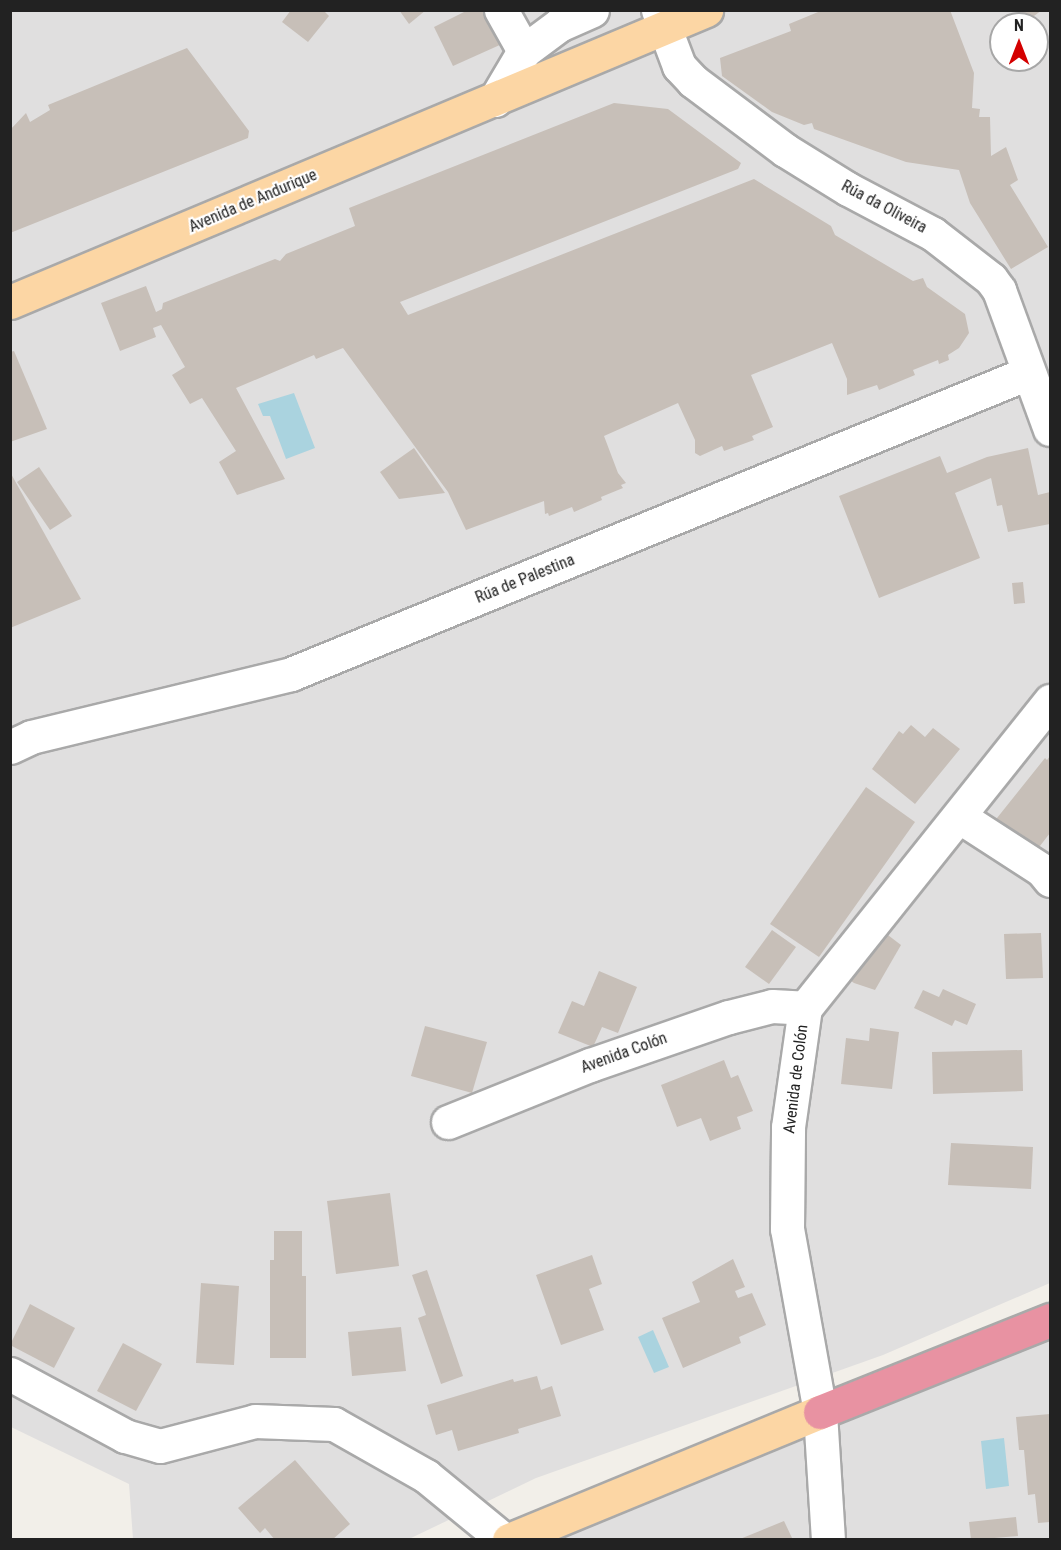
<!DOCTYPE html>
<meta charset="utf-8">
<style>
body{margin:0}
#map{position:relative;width:1061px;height:1550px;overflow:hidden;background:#f2efe9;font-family:"Roboto Condensed",sans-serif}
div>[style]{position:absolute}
.residential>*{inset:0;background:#e0dfdf}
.water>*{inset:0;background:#aad3df}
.building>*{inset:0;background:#c7bfb8}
.roads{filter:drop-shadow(2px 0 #a9a9a9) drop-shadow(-2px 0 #a9a9a9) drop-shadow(0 2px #a9a9a9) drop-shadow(0 -2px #a9a9a9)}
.minor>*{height:33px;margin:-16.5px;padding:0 16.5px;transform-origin:16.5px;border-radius:16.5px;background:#fff}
.major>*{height:33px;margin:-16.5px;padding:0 16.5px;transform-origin:16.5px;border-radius:16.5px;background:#fcd6a4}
.highway>*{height:33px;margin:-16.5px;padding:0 16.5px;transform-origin:16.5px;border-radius:16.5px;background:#e892a2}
span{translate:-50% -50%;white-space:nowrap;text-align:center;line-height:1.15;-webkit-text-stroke:4.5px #fff;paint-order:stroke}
.street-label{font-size:16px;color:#222}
.frame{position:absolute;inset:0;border:12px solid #222;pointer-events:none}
.north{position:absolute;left:989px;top:12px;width:60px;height:60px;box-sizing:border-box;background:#fff;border:2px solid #a7a7a7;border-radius:50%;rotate:0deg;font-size:16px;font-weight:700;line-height:24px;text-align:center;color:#222}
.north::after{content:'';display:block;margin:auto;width:21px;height:27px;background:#d40000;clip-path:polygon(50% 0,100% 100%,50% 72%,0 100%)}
</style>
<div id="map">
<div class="residential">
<i style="clip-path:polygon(evenodd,10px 11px,1050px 11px,1050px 1283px,883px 1355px,536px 1478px,409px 1539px,133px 1539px,129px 1484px,11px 1427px,10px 11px,1001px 24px,1037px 24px,1037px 60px,1001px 60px,1001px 24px)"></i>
<i style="clip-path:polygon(1050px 1319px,1050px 1539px,512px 1540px)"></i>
</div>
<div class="water">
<i style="clip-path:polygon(294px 393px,315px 448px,286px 459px,270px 416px,263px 416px,258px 404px)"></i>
<i style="clip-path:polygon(653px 1330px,669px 1367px,654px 1373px,638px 1337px)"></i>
<i style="clip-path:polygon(1004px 1438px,1009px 1486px,986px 1489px,981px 1441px)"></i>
</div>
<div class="building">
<i style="clip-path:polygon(291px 10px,323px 10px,329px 16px,308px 42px,282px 22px)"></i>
<i style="clip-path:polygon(399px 10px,426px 10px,409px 24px)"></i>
<i style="clip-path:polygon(468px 10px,484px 10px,502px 44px,453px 66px,434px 27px)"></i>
<i style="clip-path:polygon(823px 10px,950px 10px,974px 73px,972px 108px,980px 109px,979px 117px,990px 117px,991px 156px,1006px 147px,1018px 180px,1010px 185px,1048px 247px,1011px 269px,970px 203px,959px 170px,906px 162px,814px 129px,812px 123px,804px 125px,772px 112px,722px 76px,720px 58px,791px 31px,789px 24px)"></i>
<i style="clip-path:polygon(1018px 10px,1042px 10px,1030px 19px)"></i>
<i style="clip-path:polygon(187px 48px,249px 131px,248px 138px,10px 233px,10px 130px,26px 113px,30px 122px,50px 110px,48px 105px)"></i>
<i style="clip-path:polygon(614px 103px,668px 109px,741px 163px,738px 169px,400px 302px,408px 315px,754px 179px,831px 226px,835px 235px,913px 281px,923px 278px,927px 287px,965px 314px,969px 333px,959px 348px,948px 355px,949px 360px,939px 364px,938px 360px,913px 370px,915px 375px,879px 390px,877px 385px,847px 395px,847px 379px,832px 343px,751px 375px,773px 427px,752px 436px,754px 440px,724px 451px,722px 446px,700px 456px,695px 453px,695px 440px,678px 403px,604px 436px,618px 473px,626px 483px,621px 485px,623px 488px,601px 497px,602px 500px,574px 512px,572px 507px,549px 516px,548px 513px,545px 514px,544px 501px,466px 530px,448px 492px,343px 348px,316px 359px,314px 355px,236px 388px,285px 479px,237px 495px,219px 462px,236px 451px,202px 398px,190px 404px,172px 375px,185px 367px,161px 325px,153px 328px,156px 337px,120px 351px,101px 303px,146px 286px,156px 312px,162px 309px,163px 303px,275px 259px,280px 261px,286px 254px,355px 226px,349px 208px)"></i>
<i style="clip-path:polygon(14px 351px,47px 429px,10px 442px,10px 352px)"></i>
<i style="clip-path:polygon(414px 448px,445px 493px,399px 499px,380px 472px)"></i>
<i style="clip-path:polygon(1028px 448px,1038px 495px,1050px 492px,1050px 524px,1008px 532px,1002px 505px,997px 506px,991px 478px,955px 493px,980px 558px,879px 598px,839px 496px,940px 456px,947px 473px,987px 457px)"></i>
<i style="clip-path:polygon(39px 467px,72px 516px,50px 530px,17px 482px)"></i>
<i style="clip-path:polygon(10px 472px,81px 599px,10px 628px)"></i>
<i style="clip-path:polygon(1023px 582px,1025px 603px,1014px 604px,1012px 583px)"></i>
<i style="clip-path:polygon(911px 725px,925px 737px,933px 728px,960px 749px,915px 804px,872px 769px,899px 731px,903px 734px)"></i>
<i style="clip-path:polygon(1050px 756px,1050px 833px,1033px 855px,993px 823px,1045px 758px,1047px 760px)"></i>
<i style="clip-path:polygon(866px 787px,915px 822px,819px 957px,770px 924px)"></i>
<i style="clip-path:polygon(880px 929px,901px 945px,875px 990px,854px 983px,841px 974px)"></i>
<i style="clip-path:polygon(772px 930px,796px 947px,769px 984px,745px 967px)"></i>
<i style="clip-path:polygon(1041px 933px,1043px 978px,1006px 979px,1004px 934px)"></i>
<i style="clip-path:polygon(599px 971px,637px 987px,618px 1033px,602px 1027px,593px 1047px,558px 1033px,572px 1001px,584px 1006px)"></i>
<i style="clip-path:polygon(943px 989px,976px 1004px,967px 1025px,955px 1020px,952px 1026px,914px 1008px,923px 990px,939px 997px)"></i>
<i style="clip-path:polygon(425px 1026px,487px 1042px,472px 1093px,411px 1076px)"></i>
<i style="clip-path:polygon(870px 1028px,899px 1032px,892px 1089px,841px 1084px,846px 1038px,869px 1041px)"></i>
<i style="clip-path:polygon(1022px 1050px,1023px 1091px,933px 1094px,932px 1052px)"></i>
<i style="clip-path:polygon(724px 1060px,731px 1078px,738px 1075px,753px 1111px,737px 1117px,741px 1129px,710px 1141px,701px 1118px,677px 1127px,661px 1085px)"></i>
<i style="clip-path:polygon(951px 1143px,1033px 1147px,1031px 1189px,948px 1185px)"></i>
<i style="clip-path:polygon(390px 1193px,399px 1266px,336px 1274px,327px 1201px)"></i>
<i style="clip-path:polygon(274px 1231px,302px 1231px,302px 1276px,306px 1276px,306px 1358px,270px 1358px,270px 1260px,274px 1260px)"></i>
<i style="clip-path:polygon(592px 1255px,602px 1284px,589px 1289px,604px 1330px,561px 1345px,536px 1275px)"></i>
<i style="clip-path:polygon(733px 1259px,745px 1287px,735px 1291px,738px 1298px,752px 1293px,766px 1325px,739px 1337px,741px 1343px,683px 1368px,662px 1318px,700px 1302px,692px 1282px)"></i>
<i style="clip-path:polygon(427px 1270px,463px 1376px,441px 1384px,418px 1318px,426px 1315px,412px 1275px)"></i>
<i style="clip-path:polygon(201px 1283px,239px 1286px,234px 1365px,196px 1363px)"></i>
<i style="clip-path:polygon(30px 1304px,75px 1328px,54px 1368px,10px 1345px)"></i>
<i style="clip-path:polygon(401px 1327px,406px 1371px,352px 1376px,348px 1332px)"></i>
<i style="clip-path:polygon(123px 1343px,162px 1364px,136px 1411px,97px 1391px)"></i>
<i style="clip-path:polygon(537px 1376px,541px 1390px,552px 1386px,561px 1416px,518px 1429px,519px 1433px,458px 1451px,452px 1430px,436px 1435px,427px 1405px,513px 1379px,514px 1382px)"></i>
<i style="clip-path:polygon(1050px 1414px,1050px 1522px,1038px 1523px,1035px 1494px,1028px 1495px,1024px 1450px,1019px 1450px,1016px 1417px)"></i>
<i style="clip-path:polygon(295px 1460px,350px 1524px,332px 1540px,275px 1540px,265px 1528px,260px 1533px,238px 1508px)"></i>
<i style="clip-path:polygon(1016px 1517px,1018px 1536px,971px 1540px,969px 1522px)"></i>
<i style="clip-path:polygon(784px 1521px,793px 1540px,740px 1540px,740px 1539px)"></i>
</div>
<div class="roads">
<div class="minor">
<i style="left:501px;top:10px;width:47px;rotate:60.7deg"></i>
<i style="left:658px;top:10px;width:60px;rotate:69.4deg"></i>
<i style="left:679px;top:66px;width:21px;rotate:47deg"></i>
<i style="left:693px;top:81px;width:115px;rotate:36.9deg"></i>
<i style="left:785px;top:150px;width:74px;rotate:31.8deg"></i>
<i style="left:848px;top:189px;width:96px;rotate:27.9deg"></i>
<i style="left:933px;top:234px;width:73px;rotate:37.8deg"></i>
<i style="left:991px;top:279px;width:14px;rotate:54deg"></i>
<i style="left:999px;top:290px;width:148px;rotate:69.9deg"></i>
<i style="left:495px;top:100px;width:57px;rotate:-59.4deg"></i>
<i style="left:524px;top:51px;width:44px;rotate:-36.6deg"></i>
<i style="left:559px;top:25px;width:36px;rotate:-24deg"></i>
<i style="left:10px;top:747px;width:23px;rotate:-25deg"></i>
<i style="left:31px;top:737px;width:268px;rotate:-13.6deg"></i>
<i style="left:291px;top:674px;width:796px;rotate:-22.22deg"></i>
<i style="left:960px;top:817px;width:98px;rotate:32.9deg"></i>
<i style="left:1042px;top:870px;width:13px;rotate:51deg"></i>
<i style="left:448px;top:1122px;width:153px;rotate:-21.9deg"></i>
<i style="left:590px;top:1065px;width:147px;rotate:-19.1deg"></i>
<i style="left:729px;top:1017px;width:44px;rotate:-14.3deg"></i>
<i style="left:772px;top:1006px;width:33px;rotate:3deg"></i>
<i style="left:10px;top:1374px;width:131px;rotate:28.3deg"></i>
<i style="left:125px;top:1436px;width:36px;rotate:16deg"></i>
<i style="left:160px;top:1446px;width:98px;rotate:-14.7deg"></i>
<i style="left:255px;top:1421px;width:79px;rotate:2.2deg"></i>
<i style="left:334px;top:1424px;width:106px;rotate:29.5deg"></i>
<i style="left:426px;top:1476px;width:101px;rotate:39.4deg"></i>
<i style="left:828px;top:1540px;width:128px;rotate:-93.6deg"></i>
<i style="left:820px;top:1412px;width:186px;rotate:-100.2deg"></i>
<i style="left:787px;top:1229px;width:102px;rotate:-89.4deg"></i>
<i style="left:788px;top:1127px;width:120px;rotate:-81.9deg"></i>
<i style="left:805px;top:1008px;width:393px;rotate:-51.4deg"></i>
</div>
<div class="major">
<i style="left:10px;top:302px;width:755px;rotate:-22.76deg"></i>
<i style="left:509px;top:1540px;width:336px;rotate:-22.4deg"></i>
</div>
<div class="highway">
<i style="left:820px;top:1412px;width:248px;rotate:-21.8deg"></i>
</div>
</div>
<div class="street-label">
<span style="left:253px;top:201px;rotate:-23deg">Avenida de Andurique</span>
<span style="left:884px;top:207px;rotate:28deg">Rúa da Oliveira</span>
<span style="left:525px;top:579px;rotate:-22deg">Rúa de Palestina</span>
<span style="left:624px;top:1053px;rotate:-20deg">Avenida Colón</span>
<span style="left:796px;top:1079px;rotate:-83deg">Avenida de Colón</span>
</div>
<div class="frame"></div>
<div class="north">N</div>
</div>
